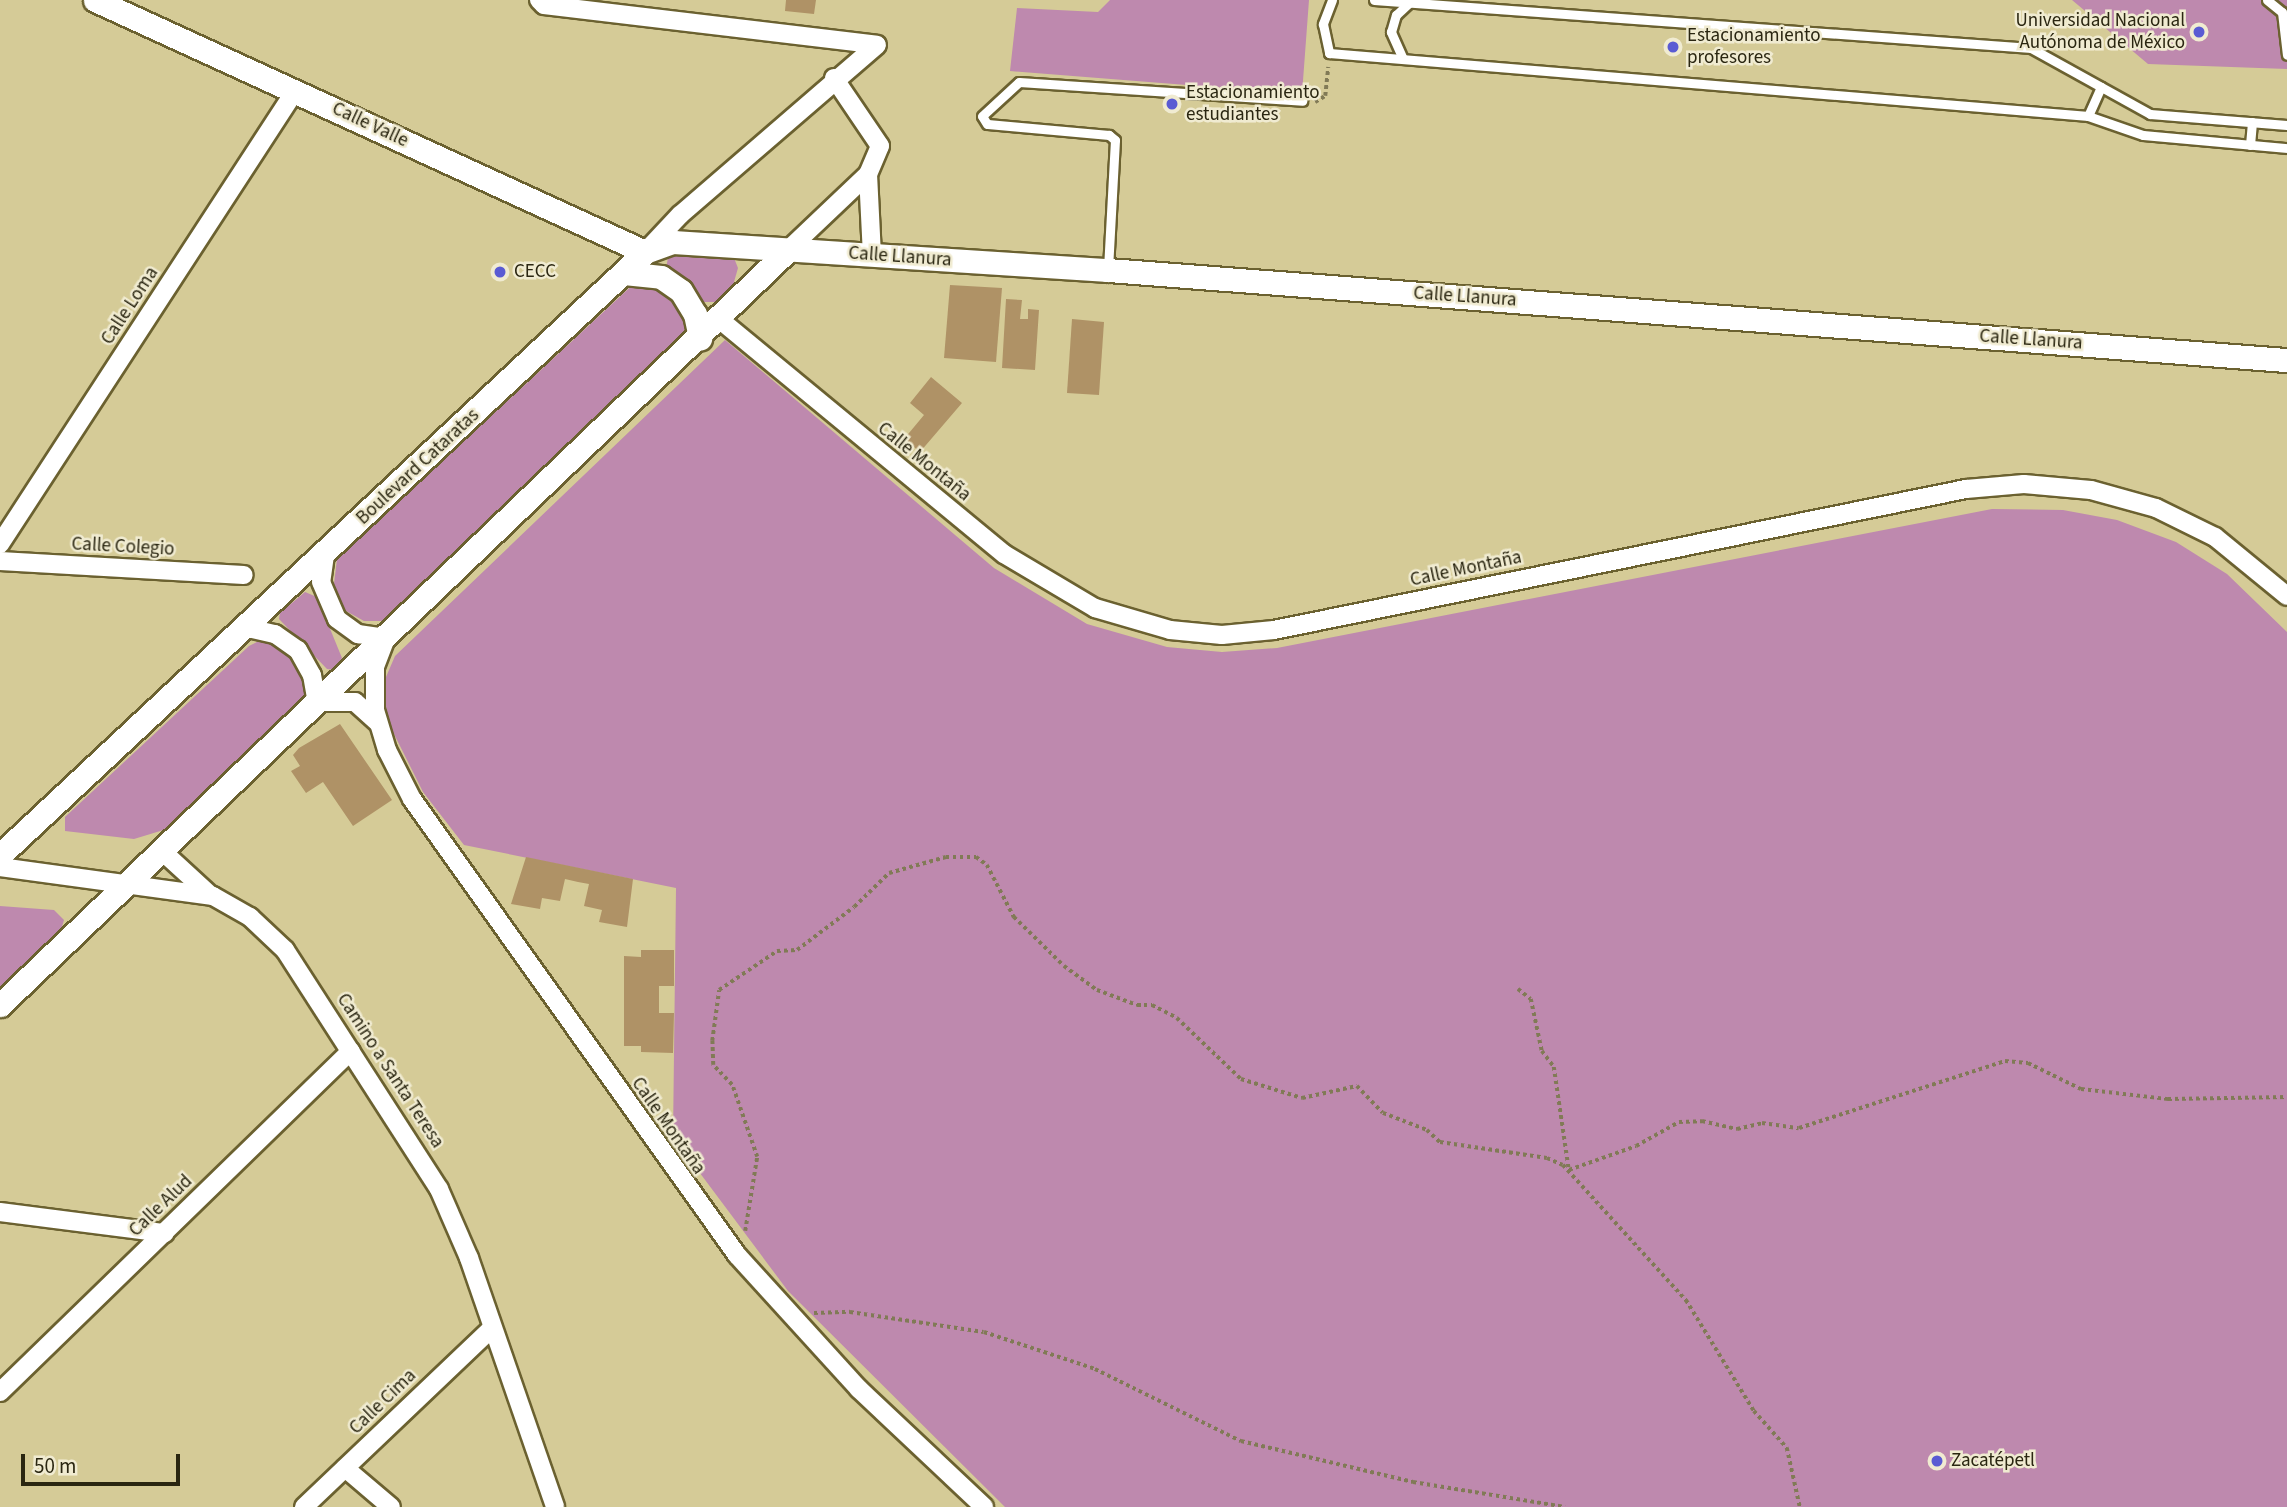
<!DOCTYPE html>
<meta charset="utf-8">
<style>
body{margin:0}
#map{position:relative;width:2287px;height:1507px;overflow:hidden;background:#d5cb97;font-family:"Source Sans 3",sans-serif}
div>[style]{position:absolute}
.green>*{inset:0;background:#be89ae}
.building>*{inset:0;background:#af9266}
.path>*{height:3.5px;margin-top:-1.75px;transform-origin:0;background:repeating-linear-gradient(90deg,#817a56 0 3.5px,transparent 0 7px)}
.roads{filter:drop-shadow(2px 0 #6b6130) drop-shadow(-2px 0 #6b6130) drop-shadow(0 2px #6b6130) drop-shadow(0 -2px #6b6130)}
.service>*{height:9px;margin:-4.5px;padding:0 4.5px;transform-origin:4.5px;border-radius:4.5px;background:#fff}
.minor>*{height:18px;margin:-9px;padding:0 9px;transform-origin:9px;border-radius:9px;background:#fff}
.tertiary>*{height:23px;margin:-11.5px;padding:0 11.5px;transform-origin:11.5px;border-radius:11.5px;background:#fff}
.dots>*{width:19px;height:19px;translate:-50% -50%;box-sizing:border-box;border:4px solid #f0ebd1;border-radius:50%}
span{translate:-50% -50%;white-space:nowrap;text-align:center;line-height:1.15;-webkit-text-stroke:5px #f0ebd1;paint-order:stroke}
.poi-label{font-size:19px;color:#2a2611}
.right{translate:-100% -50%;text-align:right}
.left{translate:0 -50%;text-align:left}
.street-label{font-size:19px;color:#2a2611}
.scale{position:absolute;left:21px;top:1454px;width:159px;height:32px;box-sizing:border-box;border:4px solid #2a2611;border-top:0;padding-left:9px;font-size:21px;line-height:24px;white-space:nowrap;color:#2a2611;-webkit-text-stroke:5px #f0ebd1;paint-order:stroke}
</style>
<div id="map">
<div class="green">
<i style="clip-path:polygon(1110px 0,1309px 0,1302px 94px,1010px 71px,1017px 8px,1098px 12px)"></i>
<i style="clip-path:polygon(2072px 0,2287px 0,2287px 69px,2148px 64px)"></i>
<i style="clip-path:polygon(669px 253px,732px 253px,738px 268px,732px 289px,715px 302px,701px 302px,666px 268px)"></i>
<i style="clip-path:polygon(640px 278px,674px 297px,694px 328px,384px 621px,364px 621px,346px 611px,333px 592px,337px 559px)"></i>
<i style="clip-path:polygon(725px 340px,994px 568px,1087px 624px,1167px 647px,1222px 652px,1277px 648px,1992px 509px,2063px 510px,2117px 520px,2176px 542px,2227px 574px,2287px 632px,2287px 1507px,1005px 1507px,788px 1291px,673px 1137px,676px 888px,464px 845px,423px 792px,388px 722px,383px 684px,395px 656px)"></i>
<i style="clip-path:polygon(305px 592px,317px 597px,342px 658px,334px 670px,327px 669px,279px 619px,280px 613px)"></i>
<i style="clip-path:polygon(263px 639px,280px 644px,307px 683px,309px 694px,170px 828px,134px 839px,65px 831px,65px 817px,249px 646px)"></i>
<i style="clip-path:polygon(0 906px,54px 910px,64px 920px,61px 930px,0 987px)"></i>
</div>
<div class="building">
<i style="clip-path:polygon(786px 0,816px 0,814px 14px,785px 11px)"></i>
<i style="clip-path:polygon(950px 285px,1002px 288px,996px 362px,944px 358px)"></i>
<i style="clip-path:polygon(1006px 299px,1022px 300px,1020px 319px,1028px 319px,1028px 309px,1039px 310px,1035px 370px,1002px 368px)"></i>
<i style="clip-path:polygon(1072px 319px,1104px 322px,1099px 395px,1067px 393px)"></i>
<i style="clip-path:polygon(931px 377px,962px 403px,920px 452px,904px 439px,924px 415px,910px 403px)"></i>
<i style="clip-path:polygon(340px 724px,392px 800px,353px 826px,323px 782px,306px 793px,291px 771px,300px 766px,293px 755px,299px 748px)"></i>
<i style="clip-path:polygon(526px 857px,633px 879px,627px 927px,599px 922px,602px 910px,584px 906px,589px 884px,578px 882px,565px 879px,560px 901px,542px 898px,540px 909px,511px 904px)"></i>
<i style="clip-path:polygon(641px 950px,674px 950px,674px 986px,659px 986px,659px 1013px,674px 1013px,673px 1053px,641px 1052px,641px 1046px,624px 1046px,624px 956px,641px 957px)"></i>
</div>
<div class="path">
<i style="left:1315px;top:102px;width:12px;rotate:-31deg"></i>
<i style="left:1325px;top:96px;width:29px;rotate:-84deg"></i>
<i style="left:1518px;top:989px;width:16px;rotate:38deg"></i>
<i style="left:1531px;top:999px;width:53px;rotate:78.1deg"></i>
<i style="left:1542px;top:1051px;width:20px;rotate:53deg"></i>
<i style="left:1554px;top:1067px;width:104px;rotate:81.7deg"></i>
<i style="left:1569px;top:1170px;width:71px;rotate:-19.7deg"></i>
<i style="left:1636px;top:1146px;width:49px;rotate:-29.2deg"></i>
<i style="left:1679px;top:1122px;width:23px;rotate:-2deg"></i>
<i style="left:1702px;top:1121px;width:36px;rotate:13deg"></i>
<i style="left:1737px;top:1129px;width:26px;rotate:-13deg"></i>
<i style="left:1762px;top:1123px;width:37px;rotate:8deg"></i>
<i style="left:1799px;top:1128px;width:217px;rotate:-18deg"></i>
<i style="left:2005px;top:1061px;width:23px;rotate:5deg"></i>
<i style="left:2028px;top:1063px;width:59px;rotate:26.1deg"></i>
<i style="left:2081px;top:1089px;width:88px;rotate:6.6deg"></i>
<i style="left:2168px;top:1099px;width:119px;rotate:-1deg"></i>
<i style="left:745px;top:1231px;width:75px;rotate:-80.8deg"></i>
<i style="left:757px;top:1157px;width:76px;rotate:-109.1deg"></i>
<i style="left:732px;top:1085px;width:28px;rotate:-134deg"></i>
<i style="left:713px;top:1065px;width:24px;rotate:-92deg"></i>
<i style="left:712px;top:1041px;width:51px;rotate:-82.2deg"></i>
<i style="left:719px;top:990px;width:70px;rotate:-33.9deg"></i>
<i style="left:777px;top:951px;width:20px;rotate:-3deg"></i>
<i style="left:797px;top:950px;width:71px;rotate:-37deg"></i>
<i style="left:854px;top:907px;width:49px;rotate:-44.2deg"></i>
<i style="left:889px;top:873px;width:59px;rotate:-15.7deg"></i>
<i style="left:946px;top:857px;width:30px"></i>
<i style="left:976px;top:857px;width:14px;rotate:36deg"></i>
<i style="left:987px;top:865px;width:59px;rotate:62.6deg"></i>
<i style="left:1014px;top:917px;width:70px;rotate:44.4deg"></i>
<i style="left:1064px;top:966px;width:41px;rotate:36deg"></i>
<i style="left:1097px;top:990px;width:43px;rotate:20.6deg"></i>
<i style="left:1137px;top:1005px;width:15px"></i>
<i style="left:1152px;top:1005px;width:28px;rotate:27deg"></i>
<i style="left:1177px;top:1018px;width:88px;rotate:43.6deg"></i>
<i style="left:1241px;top:1079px;width:64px;rotate:17.3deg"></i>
<i style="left:1302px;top:1098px;width:56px;rotate:-12.3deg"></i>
<i style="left:1357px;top:1086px;width:37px;rotate:46deg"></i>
<i style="left:1383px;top:1113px;width:47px;rotate:21.1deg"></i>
<i style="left:1427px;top:1130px;width:18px;rotate:43deg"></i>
<i style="left:1440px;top:1142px;width:108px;rotate:8.5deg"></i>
<i style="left:1547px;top:1158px;width:17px;rotate:24deg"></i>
<i style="left:1563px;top:1165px;width:183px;rotate:47.7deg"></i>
<i style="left:1686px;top:1300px;width:130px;rotate:58.5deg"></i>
<i style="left:1754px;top:1411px;width:50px;rotate:48.3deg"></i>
<i style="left:1787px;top:1448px;width:60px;rotate:77.6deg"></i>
<i style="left:814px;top:1313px;width:36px;rotate:-2deg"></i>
<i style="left:850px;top:1312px;width:135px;rotate:8.5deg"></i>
<i style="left:984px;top:1332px;width:117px;rotate:18.4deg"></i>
<i style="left:1095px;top:1369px;width:163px;rotate:26.3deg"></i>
<i style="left:1241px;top:1441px;width:177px;rotate:13.4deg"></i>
<i style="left:1413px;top:1482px;width:154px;rotate:9.3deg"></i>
</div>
<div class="roads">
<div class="service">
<i style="left:1332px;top:0;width:26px;rotate:111deg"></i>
<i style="left:1323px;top:24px;width:30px;rotate:78deg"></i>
<i style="left:1329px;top:53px;width:762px;rotate:4.74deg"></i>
<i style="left:2088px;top:116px;width:58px;rotate:19.1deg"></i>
<i style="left:2143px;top:135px;width:145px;rotate:5.2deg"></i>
<i style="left:1374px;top:0;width:659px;rotate:4.18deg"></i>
<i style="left:2031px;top:48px;width:136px;rotate:29deg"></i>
<i style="left:2150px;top:114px;width:137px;rotate:4.6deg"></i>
<i style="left:2267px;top:0;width:19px;rotate:39deg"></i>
<i style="left:2282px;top:12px;width:43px;rotate:83.4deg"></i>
<i style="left:1403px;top:59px;width:30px;rotate:-114deg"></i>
<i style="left:1391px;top:32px;width:18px;rotate:-74deg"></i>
<i style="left:1396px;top:15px;width:18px;rotate:-43deg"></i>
<i style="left:2088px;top:116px;width:32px;rotate:-66deg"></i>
<i style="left:2250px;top:145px;width:23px;rotate:-85deg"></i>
<i style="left:1108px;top:269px;width:129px;rotate:-86.9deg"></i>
<i style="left:1115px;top:140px;width:8px;rotate:-140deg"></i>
<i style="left:1109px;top:135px;width:122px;rotate:-174.8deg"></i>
<i style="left:987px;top:124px;width:9px;rotate:-122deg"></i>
<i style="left:982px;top:116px;width:50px;rotate:-42.6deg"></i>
<i style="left:1019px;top:82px;width:284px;rotate:3.8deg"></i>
</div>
<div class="minor">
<i style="left:539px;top:0;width:7px;rotate:45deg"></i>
<i style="left:544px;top:5px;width:335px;rotate:6.8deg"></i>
<i style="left:834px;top:78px;width:82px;rotate:55.9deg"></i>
<i style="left:880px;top:146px;width:30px;rotate:113deg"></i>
<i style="left:868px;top:174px;width:82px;rotate:87.2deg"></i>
<i style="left:647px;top:250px;width:48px;rotate:-46.7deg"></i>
<i style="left:680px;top:215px;width:260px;rotate:-40.8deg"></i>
<i style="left:788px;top:250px;width:110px;rotate:-43.5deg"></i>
<i style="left:719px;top:319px;width:369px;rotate:39.5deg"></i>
<i style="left:1004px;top:554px;width:106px;rotate:30.7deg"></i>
<i style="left:1095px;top:608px;width:78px;rotate:16.3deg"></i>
<i style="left:1170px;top:630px;width:52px;rotate:5.5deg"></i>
<i style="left:1222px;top:635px;width:52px;rotate:-5.5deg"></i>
<i style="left:1274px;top:630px;width:706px;rotate:-11.52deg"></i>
<i style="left:1966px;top:489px;width:58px;rotate:-4.9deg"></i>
<i style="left:2024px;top:484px;width:67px;rotate:5.1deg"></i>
<i style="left:2091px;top:490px;width:67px;rotate:15.5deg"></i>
<i style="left:2156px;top:508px;width:66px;rotate:26.2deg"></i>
<i style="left:2215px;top:537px;width:93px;rotate:39.3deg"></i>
<i style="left:0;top:544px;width:541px;rotate:-56.93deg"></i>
<i style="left:325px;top:555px;width:27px;rotate:98deg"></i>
<i style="left:321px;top:582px;width:40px;rotate:66.6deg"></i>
<i style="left:337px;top:619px;width:26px;rotate:36deg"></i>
<i style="left:358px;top:634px;width:28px;rotate:8deg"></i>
<i style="left:386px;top:638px;width:31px;rotate:111deg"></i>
<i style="left:375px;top:667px;width:43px;rotate:90deg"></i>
<i style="left:375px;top:710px;width:42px;rotate:73.3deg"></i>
<i style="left:387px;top:750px;width:55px;rotate:63deg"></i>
<i style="left:412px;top:799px;width:560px;rotate:54.52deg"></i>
<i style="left:737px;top:1255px;width:181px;rotate:47.7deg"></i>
<i style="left:859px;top:1389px;width:172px;rotate:43.3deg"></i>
<i style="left:0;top:561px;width:244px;rotate:3.3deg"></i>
<i style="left:248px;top:628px;width:28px;rotate:13deg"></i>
<i style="left:275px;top:634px;width:28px;rotate:35deg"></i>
<i style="left:298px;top:650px;width:29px;rotate:61deg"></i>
<i style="left:312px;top:675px;width:27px;rotate:80deg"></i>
<i style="left:317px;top:702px;width:38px"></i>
<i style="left:355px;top:702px;width:31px;rotate:42deg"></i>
<i style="left:162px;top:851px;width:65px;rotate:42.5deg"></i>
<i style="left:0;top:867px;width:215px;rotate:7.8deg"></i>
<i style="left:213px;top:896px;width:43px;rotate:29.6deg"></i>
<i style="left:250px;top:917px;width:48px;rotate:43.3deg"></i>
<i style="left:285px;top:950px;width:284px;rotate:57.2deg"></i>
<i style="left:439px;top:1189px;width:75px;rotate:66.5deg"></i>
<i style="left:469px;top:1258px;width:263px;rotate:70.9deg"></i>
<i style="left:0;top:1212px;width:166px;rotate:7.3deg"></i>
<i style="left:0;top:1392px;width:489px;rotate:-44.2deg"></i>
<i style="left:345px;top:1468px;width:60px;rotate:40.3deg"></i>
<i style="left:304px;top:1507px;width:260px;rotate:-43.6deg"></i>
</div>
<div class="tertiary">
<i style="left:95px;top:0;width:605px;rotate:24.62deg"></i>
<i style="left:624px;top:273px;width:37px;rotate:6deg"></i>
<i style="left:661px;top:277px;width:24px;rotate:35deg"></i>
<i style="left:681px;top:291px;width:27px;rotate:59deg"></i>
<i style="left:695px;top:314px;width:25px;rotate:78deg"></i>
<i style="left:0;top:855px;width:883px;rotate:-43.07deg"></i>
<i style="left:645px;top:252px;width:30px;rotate:-20deg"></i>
<i style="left:673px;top:242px;width:436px;rotate:3.7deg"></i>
<i style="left:1108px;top:270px;width:1182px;rotate:4.37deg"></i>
<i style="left:0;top:1005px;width:1091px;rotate:-43.77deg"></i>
</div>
</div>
<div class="dots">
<i style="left:2199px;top:32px;background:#5a5bd3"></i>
<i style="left:1673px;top:47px;background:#5a5bd3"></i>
<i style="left:1172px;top:104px;background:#5a5bd3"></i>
<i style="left:500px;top:272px;background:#5a5bd3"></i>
<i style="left:1937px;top:1461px;background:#5a5bd3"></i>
</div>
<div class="poi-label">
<span class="right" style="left:2185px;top:32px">Universidad Nacional<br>Autónoma de México</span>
<span class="left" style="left:1687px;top:47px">Estacionamiento<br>profesores</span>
<span class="left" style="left:1186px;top:104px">Estacionamiento<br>estudiantes</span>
<span class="left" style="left:514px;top:272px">CECC</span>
<span class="left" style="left:1951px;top:1461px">Zacatépetl</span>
</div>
<div class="street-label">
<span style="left:370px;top:125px;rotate:25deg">Calle Valle</span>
<span style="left:900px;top:257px;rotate:4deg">Calle Llanura</span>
<span style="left:1465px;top:297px;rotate:4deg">Calle Llanura</span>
<span style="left:130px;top:306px;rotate:-57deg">Calle Loma</span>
<span style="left:2031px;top:340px;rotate:4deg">Calle Llanura</span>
<span style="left:924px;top:462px;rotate:39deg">Calle Montaña</span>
<span style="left:418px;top:467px;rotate:-43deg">Boulevard Cataratas</span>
<span style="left:123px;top:547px;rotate:3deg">Calle Colegio</span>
<span style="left:1466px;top:569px;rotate:-12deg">Calle Montaña</span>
<span style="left:390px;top:1071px;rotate:57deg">Camino a Santa Teresa</span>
<span style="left:668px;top:1126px;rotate:55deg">Calle Montaña</span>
<span style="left:161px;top:1206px;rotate:-44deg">Calle Alud</span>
<span style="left:383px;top:1402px;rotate:-44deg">Calle Cima</span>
</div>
<div class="scale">50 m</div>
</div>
